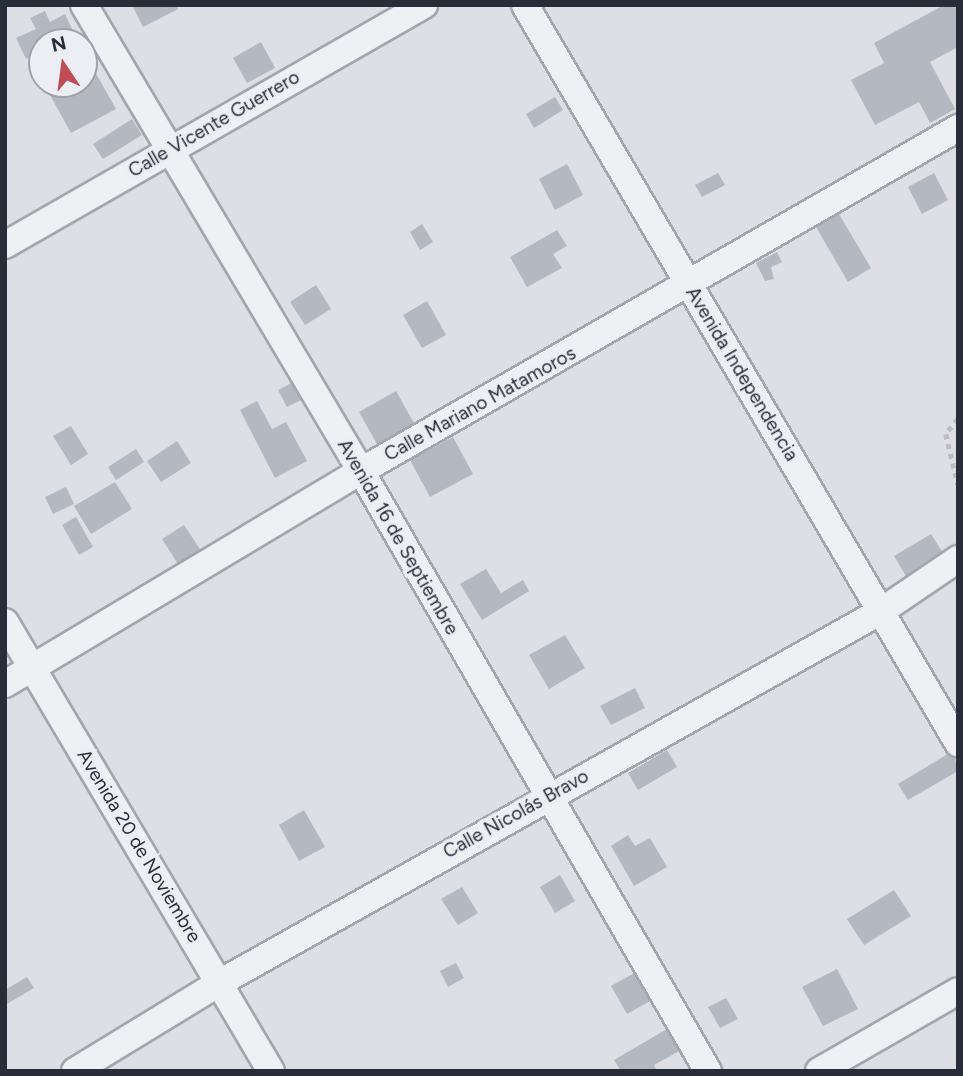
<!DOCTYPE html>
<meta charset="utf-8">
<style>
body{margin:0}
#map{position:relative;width:963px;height:1076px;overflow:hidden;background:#dddfe5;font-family:Figtree,sans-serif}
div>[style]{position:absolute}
.building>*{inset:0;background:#b4b8c1}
.path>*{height:4.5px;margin-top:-2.25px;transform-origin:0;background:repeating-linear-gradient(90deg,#bbbdc4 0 5px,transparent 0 10px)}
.roads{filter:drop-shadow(2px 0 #a3a6ae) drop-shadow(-2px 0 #a3a6ae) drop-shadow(0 2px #a3a6ae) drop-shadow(0 -2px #a3a6ae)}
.street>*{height:26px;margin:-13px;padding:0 13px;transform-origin:13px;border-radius:13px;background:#eff0f4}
span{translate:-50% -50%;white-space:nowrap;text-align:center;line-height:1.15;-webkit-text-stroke:7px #eceef3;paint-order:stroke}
.street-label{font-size:19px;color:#282d3a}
.frame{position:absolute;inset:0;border:7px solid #282d3a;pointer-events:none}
.north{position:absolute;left:28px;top:28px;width:70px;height:70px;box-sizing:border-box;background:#eceef3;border:2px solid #9ea1a9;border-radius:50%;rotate:347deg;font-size:19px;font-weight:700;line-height:28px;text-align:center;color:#282d3a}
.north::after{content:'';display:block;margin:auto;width:24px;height:32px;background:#c04c56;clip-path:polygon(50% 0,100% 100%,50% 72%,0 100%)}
</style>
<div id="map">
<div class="building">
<i style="clip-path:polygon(132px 5px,176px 5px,178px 9px,143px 27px)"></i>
<i style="clip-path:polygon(944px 5px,955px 5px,958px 11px,958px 47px,930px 62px,955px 109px,930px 123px,919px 102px,875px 125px,851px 80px,884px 63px,874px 43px)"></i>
<i style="clip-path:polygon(45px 11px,50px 22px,65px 14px,75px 35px,60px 42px,42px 42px,42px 51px,26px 59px,16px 38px,36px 29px,30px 18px)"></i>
<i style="clip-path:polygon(261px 42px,275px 68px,247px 83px,233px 58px)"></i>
<i style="clip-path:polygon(89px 61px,116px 109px,71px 133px,45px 86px,84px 84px,84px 64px)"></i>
<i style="clip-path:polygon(555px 97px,563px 110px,534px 128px,526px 114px)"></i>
<i style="clip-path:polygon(132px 119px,142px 135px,103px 159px,93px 144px)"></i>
<i style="clip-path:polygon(567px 164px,583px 195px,555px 210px,539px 179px)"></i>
<i style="clip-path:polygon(718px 173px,725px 185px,702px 197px,695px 185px)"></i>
<i style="clip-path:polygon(934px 173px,948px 200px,922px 214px,908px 187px)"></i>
<i style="clip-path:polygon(839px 214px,871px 268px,848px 282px,816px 227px)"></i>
<i style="clip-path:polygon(422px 224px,433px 242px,420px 250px,410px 232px)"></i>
<i style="clip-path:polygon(557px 230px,567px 246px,553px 254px,562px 268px,527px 287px,510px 257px)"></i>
<i style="clip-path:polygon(777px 252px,782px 262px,771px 267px,774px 279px,765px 281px,756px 263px)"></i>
<i style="clip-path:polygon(316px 285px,331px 309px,305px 325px,290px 302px)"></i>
<i style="clip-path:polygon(427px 301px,446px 335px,422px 348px,403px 315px)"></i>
<i style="clip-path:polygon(297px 380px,307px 397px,287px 407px,278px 390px)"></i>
<i style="clip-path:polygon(396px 391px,414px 423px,377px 444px,359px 412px)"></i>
<i style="clip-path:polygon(257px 401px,272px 429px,286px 422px,307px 461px,275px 478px,240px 410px)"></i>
<i style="clip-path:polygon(71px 426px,88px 454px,71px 465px,53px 436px)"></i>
<i style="clip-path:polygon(453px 437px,473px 474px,430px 497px,410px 460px)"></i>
<i style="clip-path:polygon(177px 441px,191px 463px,161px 482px,147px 461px)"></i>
<i style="clip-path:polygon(136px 449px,144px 462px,116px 480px,108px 467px)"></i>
<i style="clip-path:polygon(115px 482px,132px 509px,91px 534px,74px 506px)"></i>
<i style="clip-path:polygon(66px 487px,74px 504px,53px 514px,45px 497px)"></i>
<i style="clip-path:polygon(76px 517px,93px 547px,79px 555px,62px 525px)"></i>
<i style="clip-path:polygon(184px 525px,200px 549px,178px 564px,162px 539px)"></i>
<i style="clip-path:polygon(931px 534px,943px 553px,906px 576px,894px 556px)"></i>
<i style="clip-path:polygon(486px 569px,501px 593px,523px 580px,529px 591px,482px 620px,460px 584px)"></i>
<i style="clip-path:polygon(565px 635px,585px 668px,549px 689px,529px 655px)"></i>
<i style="clip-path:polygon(635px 688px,645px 708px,611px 725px,600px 706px)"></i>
<i style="clip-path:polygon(667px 750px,677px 767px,638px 790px,628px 773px)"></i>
<i style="clip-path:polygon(953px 751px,958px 771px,908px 800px,898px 784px)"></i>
<i style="clip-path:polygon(304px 810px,325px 847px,299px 861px,279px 825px)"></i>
<i style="clip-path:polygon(628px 835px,635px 846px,650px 838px,667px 867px,634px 886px,611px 846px)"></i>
<i style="clip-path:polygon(560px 875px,575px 901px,555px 913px,540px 887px)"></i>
<i style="clip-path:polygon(462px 887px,478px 913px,458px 925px,441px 899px)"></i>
<i style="clip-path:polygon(894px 890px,911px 916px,864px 945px,847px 919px)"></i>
<i style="clip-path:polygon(456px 963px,464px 978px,448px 987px,440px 971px)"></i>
<i style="clip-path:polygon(837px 969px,858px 1009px,823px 1026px,802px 987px)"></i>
<i style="clip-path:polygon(638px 971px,654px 999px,627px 1014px,611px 986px)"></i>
<i style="clip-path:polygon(27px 977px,34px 988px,5px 1005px,5px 990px)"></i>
<i style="clip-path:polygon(726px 998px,738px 1019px,720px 1028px,708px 1007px)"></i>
<i style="clip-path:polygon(672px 1026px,685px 1048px,654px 1065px,657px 1071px,621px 1071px,614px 1060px)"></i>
</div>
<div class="path">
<i style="left:958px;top:419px;width:19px;rotate:129deg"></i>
<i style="left:946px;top:434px;width:52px;rotate:76.8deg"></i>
</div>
<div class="roads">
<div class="street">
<i style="left:84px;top:5px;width:542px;rotate:59.27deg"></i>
<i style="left:361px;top:471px;width:693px;rotate:59.96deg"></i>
<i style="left:525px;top:5px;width:856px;rotate:59.6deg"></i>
<i style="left:5px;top:245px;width:483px;rotate:-29.8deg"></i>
<i style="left:5px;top:622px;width:522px;rotate:59.36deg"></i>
<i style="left:5px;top:684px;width:415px;rotate:-30.9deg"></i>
<i style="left:361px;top:471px;width:689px;rotate:-29.88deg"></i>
<i style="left:75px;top:1071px;width:171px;rotate:-31.4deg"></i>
<i style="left:221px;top:982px;width:759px;rotate:-29.33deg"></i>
<i style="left:883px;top:610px;width:91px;rotate:-34.2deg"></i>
<i style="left:819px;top:1071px;width:160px;rotate:-29.9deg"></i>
</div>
</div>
<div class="street-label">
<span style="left:214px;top:124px;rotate:-30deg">Calle Vicente Guerrero</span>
<span style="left:742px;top:374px;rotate:59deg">Avenida Independencia</span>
<span style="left:480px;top:404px;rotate:-29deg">Calle Mariano Matamoros</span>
<span style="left:398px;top:537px;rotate:60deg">Avenida 16 de Septiembre</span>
<span style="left:516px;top:814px;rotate:-29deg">Calle Nicolás Bravo</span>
<span style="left:139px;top:846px;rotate:59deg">Avenida 20 de Noviembre</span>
</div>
<div class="frame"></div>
<div class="north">N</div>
</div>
